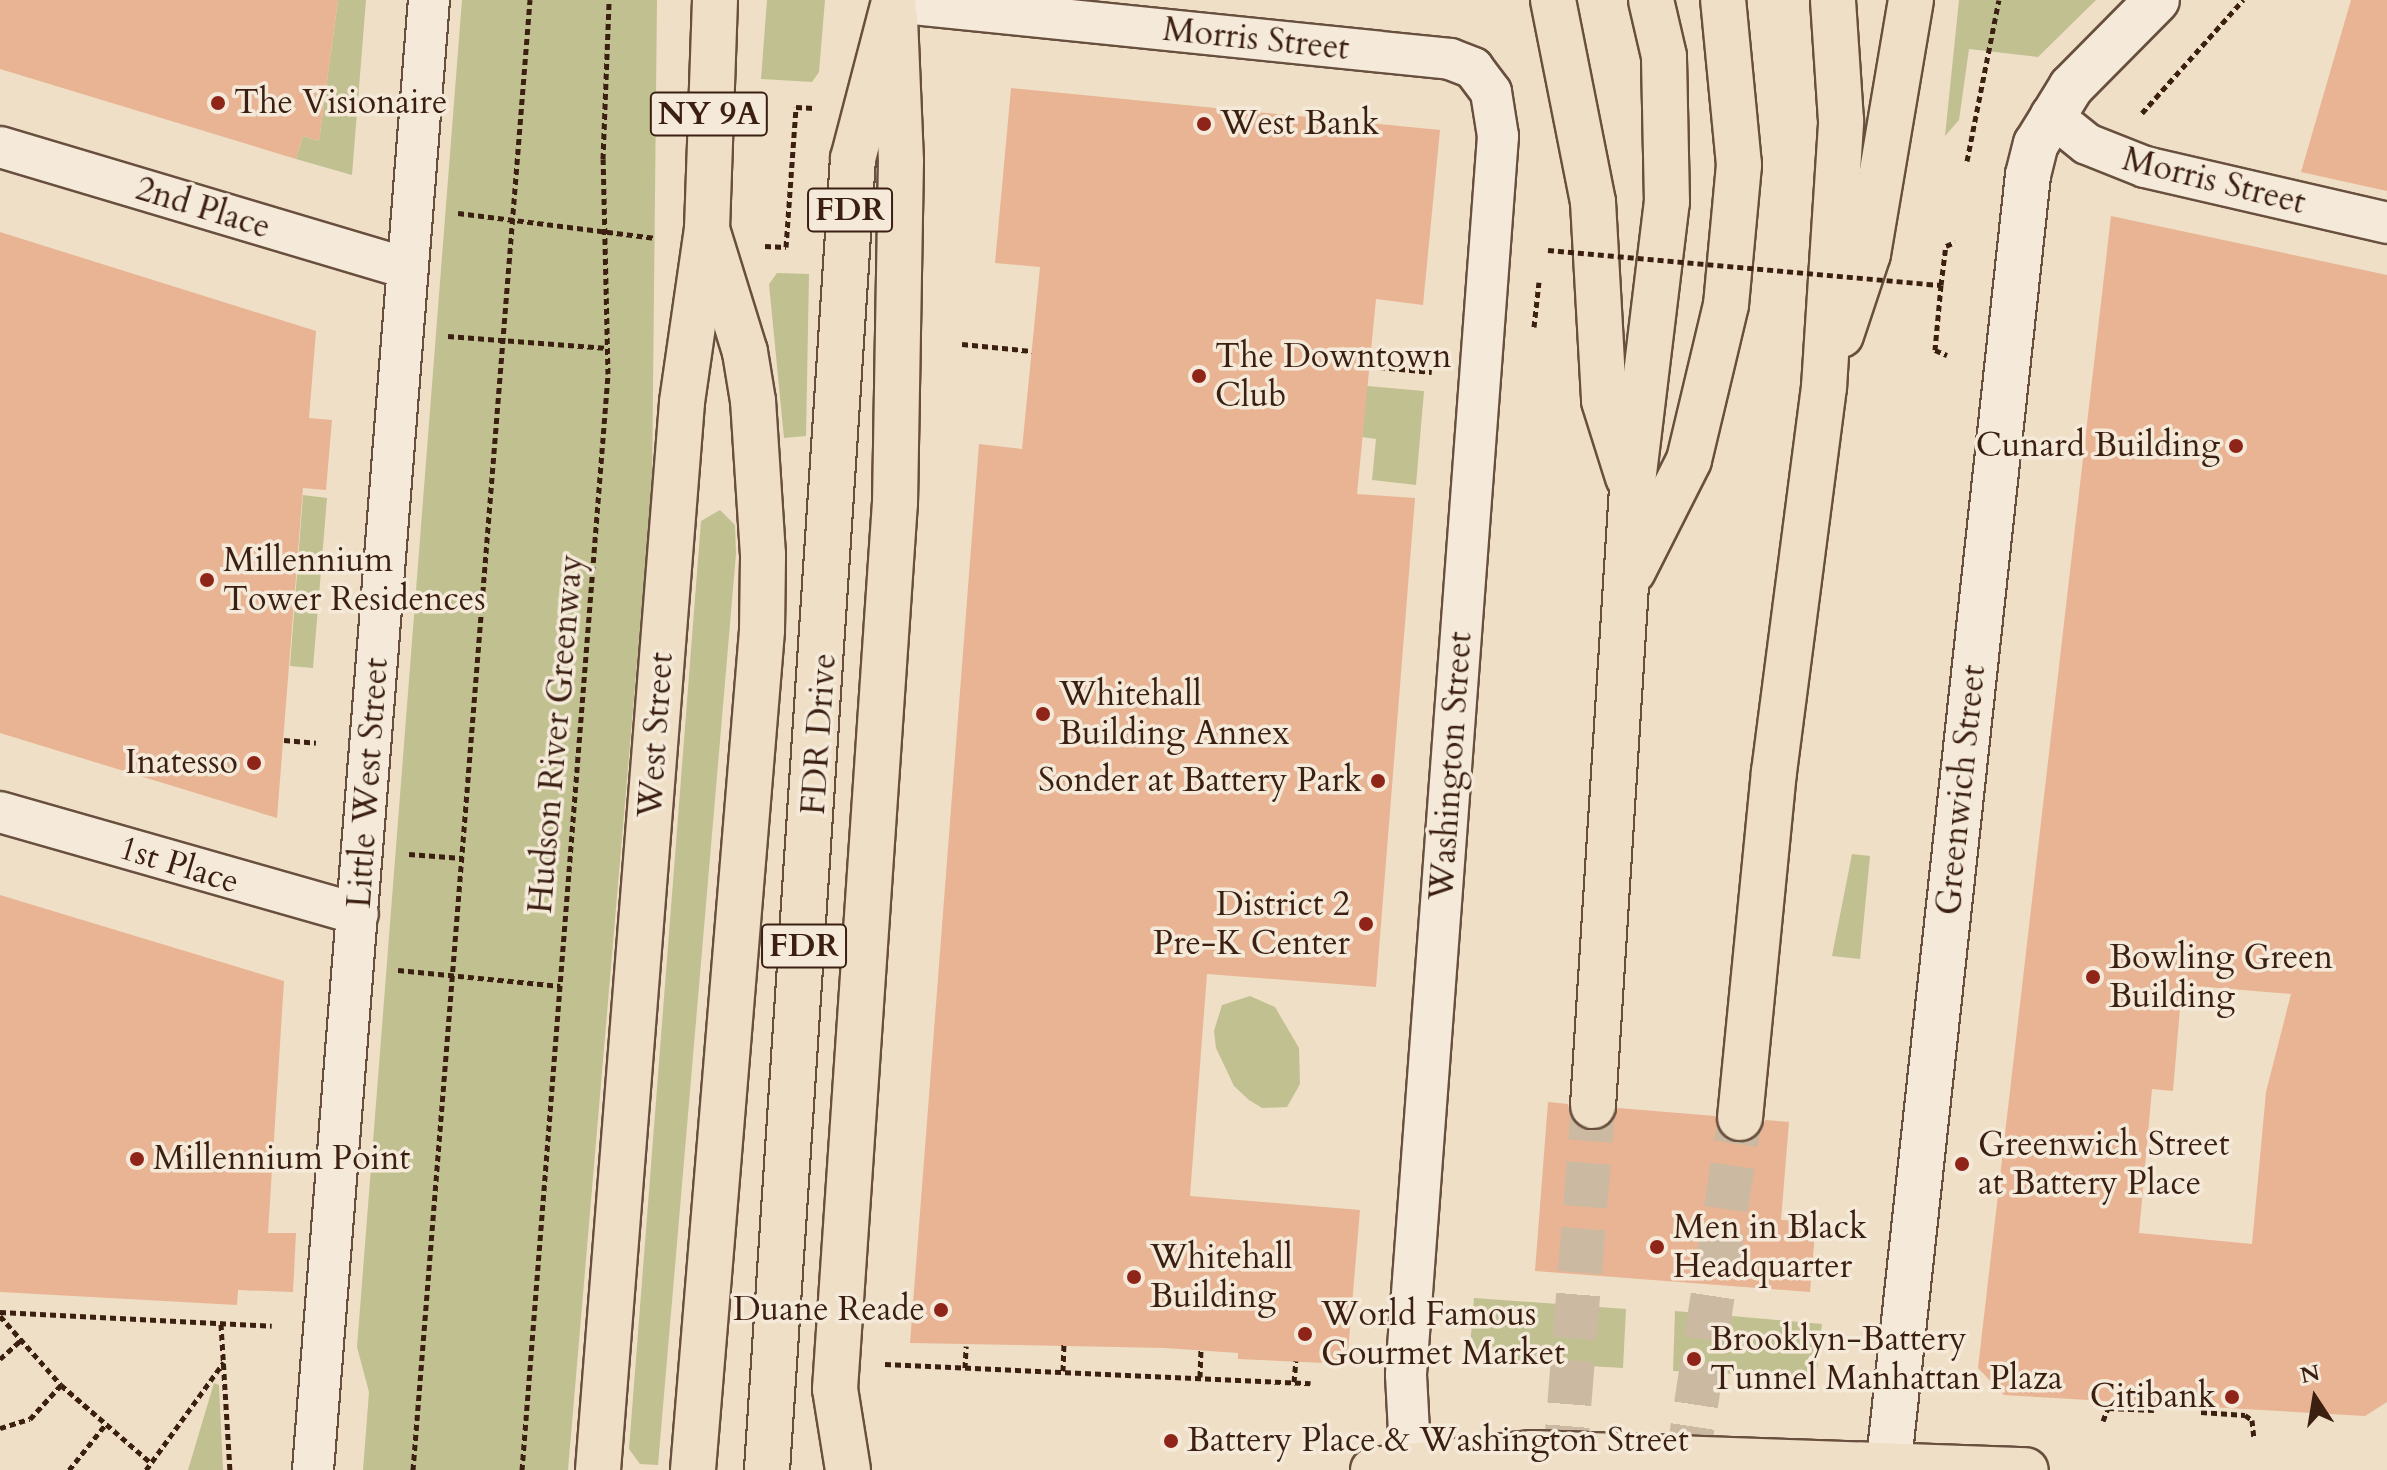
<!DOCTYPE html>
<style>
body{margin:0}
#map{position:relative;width:2387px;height:1470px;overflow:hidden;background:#efdfc6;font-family:Cardo,serif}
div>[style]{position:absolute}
.green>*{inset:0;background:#c1c090}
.building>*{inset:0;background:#e8b493}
.motorway-tunnel>*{height:44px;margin-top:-22px;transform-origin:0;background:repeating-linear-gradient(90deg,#cbb9a2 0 44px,transparent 0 66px)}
.path>*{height:5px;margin-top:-2.5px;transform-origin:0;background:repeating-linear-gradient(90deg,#3b1f10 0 6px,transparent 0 10px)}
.roads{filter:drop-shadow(2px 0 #684f3e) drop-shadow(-2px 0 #684f3e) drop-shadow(0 2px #684f3e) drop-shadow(0 -2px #684f3e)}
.minor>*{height:40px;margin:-20px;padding:0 20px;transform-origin:20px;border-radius:20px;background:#f5eada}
.secondary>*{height:44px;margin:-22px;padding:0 22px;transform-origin:22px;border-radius:22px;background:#f5eada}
.primary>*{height:44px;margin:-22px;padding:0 22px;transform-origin:22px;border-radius:22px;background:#efdfc6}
.trunk>*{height:44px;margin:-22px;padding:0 22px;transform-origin:22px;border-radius:22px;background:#efdfc6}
.motorway>*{height:44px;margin:-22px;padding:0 22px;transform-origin:22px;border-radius:22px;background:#efdfc6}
.path-bridge>*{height:5px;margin-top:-2.5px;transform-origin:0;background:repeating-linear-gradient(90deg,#3b1f10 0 6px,transparent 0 10px)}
.dots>*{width:22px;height:22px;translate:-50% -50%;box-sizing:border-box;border:4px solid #f5eada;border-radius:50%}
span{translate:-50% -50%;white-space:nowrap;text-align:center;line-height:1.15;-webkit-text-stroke:7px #f5eada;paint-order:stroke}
.shield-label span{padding:2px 6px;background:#f5eada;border:2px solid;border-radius:6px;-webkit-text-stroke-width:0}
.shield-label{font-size:32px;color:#3b1f10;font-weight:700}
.street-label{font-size:34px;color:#3b1f10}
.poi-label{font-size:34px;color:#3b1f10}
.left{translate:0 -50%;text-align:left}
.right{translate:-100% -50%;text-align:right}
.north{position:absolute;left:2275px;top:1358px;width:80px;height:80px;-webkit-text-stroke:6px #f5eada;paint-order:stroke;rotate:348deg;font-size:22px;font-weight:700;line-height:32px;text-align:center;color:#3b1f10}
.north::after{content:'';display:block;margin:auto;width:28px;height:36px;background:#3b1f10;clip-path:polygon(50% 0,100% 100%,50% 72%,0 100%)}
</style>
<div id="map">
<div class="green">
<i style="clip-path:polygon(338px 0,366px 0,352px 175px,296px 159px,303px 136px,319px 141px)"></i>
<i style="clip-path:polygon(462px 0,657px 0,652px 487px,568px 1470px,363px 1470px,369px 1392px,357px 1347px)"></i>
<i style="clip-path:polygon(767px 0,825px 0,819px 72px,812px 82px,761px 79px)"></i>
<i style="clip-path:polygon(1959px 0,2096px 0,2038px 57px,1969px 49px,1959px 120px,1945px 136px)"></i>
<i style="clip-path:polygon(777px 273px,809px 274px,806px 436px,784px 438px,769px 284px)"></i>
<i style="clip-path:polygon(1367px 386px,1424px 391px,1416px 485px,1372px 480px,1376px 439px,1362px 437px)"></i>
<i style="clip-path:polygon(303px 495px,327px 498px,313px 668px,290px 666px)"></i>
<i style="clip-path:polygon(720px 510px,735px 525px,736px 554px,658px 1465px,640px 1464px,629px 1449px,701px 521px)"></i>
<i style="clip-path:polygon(1852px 854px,1870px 856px,1860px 959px,1832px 956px)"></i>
<i style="clip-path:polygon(1250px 996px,1275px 1007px,1299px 1048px,1300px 1084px,1287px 1107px,1262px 1108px,1249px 1100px,1234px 1086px,1216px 1048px,1214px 1031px,1222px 1005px)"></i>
<i style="clip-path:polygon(1474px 1298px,1626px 1309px,1623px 1368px,1469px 1359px)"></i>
<i style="clip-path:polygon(1675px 1311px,1822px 1324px,1816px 1378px,1673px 1371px)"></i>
<i style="clip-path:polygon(214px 1383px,219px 1385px,223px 1470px,188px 1470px)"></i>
</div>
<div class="building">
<i style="clip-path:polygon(0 0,338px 0,319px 141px,303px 136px,296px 159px,0 69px)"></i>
<i style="clip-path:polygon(2351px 0,2387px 0,2387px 191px,2301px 172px)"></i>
<i style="clip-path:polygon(1011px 88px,1440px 130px,1423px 305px,1376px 299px,1357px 494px,1415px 498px,1376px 987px,1207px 974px,1190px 1196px,1360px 1210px,1347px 1364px,1238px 1359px,1238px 1353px,1165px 1348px,910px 1343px,979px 444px,1022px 449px,1040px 267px,995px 263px)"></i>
<i style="clip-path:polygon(evenodd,2111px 216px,2387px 275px,2387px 1402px,2365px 1416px,2004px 1395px,1978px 1368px,2111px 216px,2182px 985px,2291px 994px,2266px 1092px,2252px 1244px,2139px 1233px,2152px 1089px,2173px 1091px,2182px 985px)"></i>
<i style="clip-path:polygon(0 232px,316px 331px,309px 418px,332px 420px,326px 490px,303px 488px,277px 818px,0 733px)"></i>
<i style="clip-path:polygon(0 895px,284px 981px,268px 1233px,296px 1233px,293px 1292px,238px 1290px,237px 1305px,0 1292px)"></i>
<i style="clip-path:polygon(1548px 1102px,1568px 1104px,1571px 1118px,1591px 1131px,1605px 1128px,1618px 1108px,1715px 1116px,1725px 1138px,1738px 1143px,1760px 1133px,1765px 1120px,1789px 1122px,1781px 1220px,1816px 1222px,1810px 1292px,1535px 1271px)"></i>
</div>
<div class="motorway-tunnel">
<i style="left:1564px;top:1470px;width:365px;rotate:-85.4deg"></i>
<i style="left:1686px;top:1470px;width:356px;rotate:-81.3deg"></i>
</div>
<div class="path">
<i style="left:2142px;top:113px;width:152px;rotate:-48.2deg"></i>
<i style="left:1967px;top:161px;width:164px;rotate:-78.8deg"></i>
<i style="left:458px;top:213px;width:199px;rotate:7.2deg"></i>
<i style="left:765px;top:246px;width:21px;rotate:3deg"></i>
<i style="left:786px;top:247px;width:140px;rotate:-85.9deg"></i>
<i style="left:796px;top:107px;width:18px;rotate:3deg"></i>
<i style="left:1927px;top:284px;width:14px;rotate:4deg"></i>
<i style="left:1941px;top:285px;width:39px;rotate:-83deg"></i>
<i style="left:1946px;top:246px;width:10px;rotate:-24deg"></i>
<i style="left:1941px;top:285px;width:65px;rotate:95.3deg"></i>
<i style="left:1935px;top:350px;width:13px;rotate:23deg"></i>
<i style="left:1534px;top:327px;width:45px;rotate:-83.7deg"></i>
<i style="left:448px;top:336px;width:160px;rotate:4.3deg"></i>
<i style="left:962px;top:344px;width:70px;rotate:5.7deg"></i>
<i style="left:1369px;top:366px;width:63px;rotate:5.4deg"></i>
<i style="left:284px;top:740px;width:32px;rotate:5deg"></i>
<i style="left:409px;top:854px;width:53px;rotate:4.3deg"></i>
<i style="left:398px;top:970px;width:163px;rotate:5.6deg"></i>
<i style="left:0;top:1312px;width:272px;rotate:2.9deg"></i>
<i style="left:0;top:1316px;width:92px;rotate:48.5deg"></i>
<i style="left:61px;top:1385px;width:119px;rotate:40.9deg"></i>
<i style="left:221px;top:1324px;width:146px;rotate:86.5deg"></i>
<i style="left:0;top:1359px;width:27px;rotate:-42deg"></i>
<i style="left:885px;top:1364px;width:426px;rotate:2.6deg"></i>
<i style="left:965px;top:1368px;width:22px;rotate:-87deg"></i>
<i style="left:1063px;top:1371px;width:27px;rotate:-88deg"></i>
<i style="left:1200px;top:1377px;width:27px;rotate:-88deg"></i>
<i style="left:1294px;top:1382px;width:21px;rotate:-85deg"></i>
<i style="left:2201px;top:1412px;width:44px;rotate:3.9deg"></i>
<i style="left:2245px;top:1415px;width:9px;rotate:36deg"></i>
<i style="left:2252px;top:1420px;width:18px;rotate:84deg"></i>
<i style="left:2103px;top:1421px;width:14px;rotate:-69deg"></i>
<i style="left:2108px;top:1408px;width:46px;rotate:2.5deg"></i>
<i style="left:0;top:1428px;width:31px;rotate:-17deg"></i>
<i style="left:30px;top:1419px;width:46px;rotate:-47.6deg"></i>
<i style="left:69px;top:1470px;width:58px;rotate:-51.3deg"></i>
<i style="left:146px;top:1470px;width:133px;rotate:-54.2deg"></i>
<i style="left:413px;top:1470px;width:1475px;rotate:-85.45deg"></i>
<i style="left:522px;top:1470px;width:1099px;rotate:-85.51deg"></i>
<i style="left:608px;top:374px;width:215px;rotate:-91.3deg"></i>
<i style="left:603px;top:159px;width:159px;rotate:-87.8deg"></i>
</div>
<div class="roads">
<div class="minor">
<i style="left:894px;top:2px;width:559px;rotate:5.85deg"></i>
<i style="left:1450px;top:59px;width:25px;rotate:21deg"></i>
<i style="left:1473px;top:68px;width:30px;rotate:53deg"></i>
<i style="left:1491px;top:92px;width:45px;rotate:81deg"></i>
<i style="left:1498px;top:136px;width:1242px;rotate:94.25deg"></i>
<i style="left:1406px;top:1375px;width:95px;rotate:87deg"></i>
<i style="left:2051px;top:115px;width:46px;rotate:38.9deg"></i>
<i style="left:2087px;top:144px;width:62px;rotate:21.6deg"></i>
<i style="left:2145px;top:167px;width:248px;rotate:13deg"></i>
<i style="left:0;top:147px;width:425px;rotate:16.6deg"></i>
<i style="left:0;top:812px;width:372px;rotate:15.9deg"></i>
<i style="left:313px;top:1470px;width:1475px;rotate:-85.49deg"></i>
</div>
<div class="secondary">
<i style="left:1888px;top:1470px;width:1303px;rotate:-83.83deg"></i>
<i style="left:2028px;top:175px;width:32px;rotate:-76deg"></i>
<i style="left:2036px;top:144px;width:67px;rotate:-58.4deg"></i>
<i style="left:2071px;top:87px;width:122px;rotate:-45.3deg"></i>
</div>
<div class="primary">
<i style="left:598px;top:1470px;width:1071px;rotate:-85.5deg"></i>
<i style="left:682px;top:402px;width:175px;rotate:-81.8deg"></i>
<i style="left:848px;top:1470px;width:82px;rotate:-99.1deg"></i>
<i style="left:835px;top:1389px;width:888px;rotate:-86.13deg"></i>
<i style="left:895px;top:503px;width:342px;rotate:-89deg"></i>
<i style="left:901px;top:161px;width:145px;rotate:-92.4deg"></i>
<i style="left:1373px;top:1470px;width:160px;rotate:-6.1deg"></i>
<i style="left:1532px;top:1453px;width:494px;rotate:2deg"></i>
</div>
<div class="trunk">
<i style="left:707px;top:229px;width:229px;rotate:-88deg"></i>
</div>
<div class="motorway">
<i style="left:1553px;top:0;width:206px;rotate:78.8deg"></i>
<i style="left:1593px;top:202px;width:199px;rotate:86.8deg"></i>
<i style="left:1604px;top:401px;width:80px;rotate:72.5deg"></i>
<i style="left:1841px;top:335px;width:85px;rotate:-71.6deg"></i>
<i style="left:1868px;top:254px;width:258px;rotate:-80.4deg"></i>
<i style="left:1633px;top:571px;width:124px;rotate:-63.2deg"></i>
<i style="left:1689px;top:460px;width:159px;rotate:-76.6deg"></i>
<i style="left:1726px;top:305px;width:141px;rotate:-84.7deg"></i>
<i style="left:1739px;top:165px;width:166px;rotate:-95.5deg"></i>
<i style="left:1593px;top:1106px;width:617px;rotate:-86.38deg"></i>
<i style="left:1632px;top:490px;width:290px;rotate:-83.1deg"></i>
<i style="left:1667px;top:202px;width:146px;rotate:-91.2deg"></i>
<i style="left:1664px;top:56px;width:57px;rotate:-103.1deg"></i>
<i style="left:1740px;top:1118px;width:348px;rotate:-84.4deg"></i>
<i style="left:1774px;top:772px;width:388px;rotate:-82.6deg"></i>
<i style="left:1824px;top:387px;width:267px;rotate:-86.3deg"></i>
<i style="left:1841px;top:121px;width:121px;rotate:-93.8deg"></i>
<i style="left:693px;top:1470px;width:843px;rotate:-85.3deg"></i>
<i style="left:762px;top:630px;width:75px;rotate:-89.2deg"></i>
<i style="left:763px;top:555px;width:154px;rotate:-93.7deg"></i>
<i style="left:753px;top:401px;width:50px;rotate:-99.3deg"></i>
<i style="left:745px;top:352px;width:129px;rotate:-107.2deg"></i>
<i style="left:767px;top:1470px;width:1314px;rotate:-86.25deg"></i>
<i style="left:853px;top:159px;width:162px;rotate:-75.4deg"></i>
</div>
</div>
<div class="path-bridge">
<i style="left:1548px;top:250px;width:381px;rotate:5.1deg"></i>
</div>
<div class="dots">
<i style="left:218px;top:103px;background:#8f2418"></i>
<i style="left:1204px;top:124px;background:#8f2418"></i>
<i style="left:1199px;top:376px;background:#8f2418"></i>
<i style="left:2236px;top:446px;background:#8f2418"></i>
<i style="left:207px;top:580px;background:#8f2418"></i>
<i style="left:1043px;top:714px;background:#8f2418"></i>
<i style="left:254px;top:763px;background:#8f2418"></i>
<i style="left:1378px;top:781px;background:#8f2418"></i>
<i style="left:1366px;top:924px;background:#8f2418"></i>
<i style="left:2093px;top:977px;background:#8f2418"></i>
<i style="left:137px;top:1159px;background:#8f2418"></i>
<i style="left:1962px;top:1164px;background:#8f2418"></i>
<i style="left:1657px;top:1247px;background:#8f2418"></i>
<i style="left:1134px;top:1277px;background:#8f2418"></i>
<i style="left:941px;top:1310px;background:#8f2418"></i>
<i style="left:1305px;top:1334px;background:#8f2418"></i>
<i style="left:1694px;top:1359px;background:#8f2418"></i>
<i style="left:2232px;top:1397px;background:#8f2418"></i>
<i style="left:1171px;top:1441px;background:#8f2418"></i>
</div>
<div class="shield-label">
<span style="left:709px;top:114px">NY 9A</span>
<span style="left:850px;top:210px">FDR</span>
<span style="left:804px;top:946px">FDR</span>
</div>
<div class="street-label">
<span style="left:1256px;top:39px;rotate:6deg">Morris Street</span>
<span style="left:2214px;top:181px;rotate:14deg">Morris Street</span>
<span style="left:203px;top:208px;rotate:17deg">2nd Place</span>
<span style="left:556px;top:734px;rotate:-85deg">Hudson River Greenway</span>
<span style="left:819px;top:734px;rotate:-86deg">FDR Drive</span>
<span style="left:656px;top:735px;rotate:-86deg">West Street</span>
<span style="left:1451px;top:766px;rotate:-86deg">Washington Street</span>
<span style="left:368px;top:783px;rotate:-86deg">Little West Street</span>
<span style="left:1961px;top:790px;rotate:-84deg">Greenwich Street</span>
<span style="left:179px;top:865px;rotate:17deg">1st Place</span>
</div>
<div class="poi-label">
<span class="left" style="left:234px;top:103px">The Visionaire</span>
<span class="left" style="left:1220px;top:124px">West Bank</span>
<span class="left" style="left:1215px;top:376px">The Downtown<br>Club</span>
<span class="right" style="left:2220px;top:446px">Cunard Building</span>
<span class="left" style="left:223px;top:580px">Millennium<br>Tower Residences</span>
<span class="left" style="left:1059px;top:714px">Whitehall<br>Building Annex</span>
<span class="right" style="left:238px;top:763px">Inatesso</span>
<span class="right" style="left:1362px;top:781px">Sonder at Battery Park</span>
<span class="right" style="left:1350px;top:924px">District 2<br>Pre-K Center</span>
<span class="left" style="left:2109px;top:977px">Bowling Green<br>Building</span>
<span class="left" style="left:1978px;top:1164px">Greenwich Street<br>at Battery Place</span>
<span class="left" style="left:153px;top:1159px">Millennium Point</span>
<span class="left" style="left:1673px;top:1247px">Men in Black<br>Headquarter</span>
<span class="left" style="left:1150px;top:1277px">Whitehall<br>Building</span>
<span class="right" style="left:925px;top:1310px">Duane Reade</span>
<span class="left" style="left:1321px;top:1334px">World Famous<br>Gourmet Market</span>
<span class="left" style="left:1710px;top:1359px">Brooklyn-Battery<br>Tunnel Manhattan Plaza</span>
<span class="right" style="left:2216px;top:1397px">Citibank</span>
<span class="left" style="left:1187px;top:1441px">Battery Place &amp; Washington Street</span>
</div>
<div class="north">N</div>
</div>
